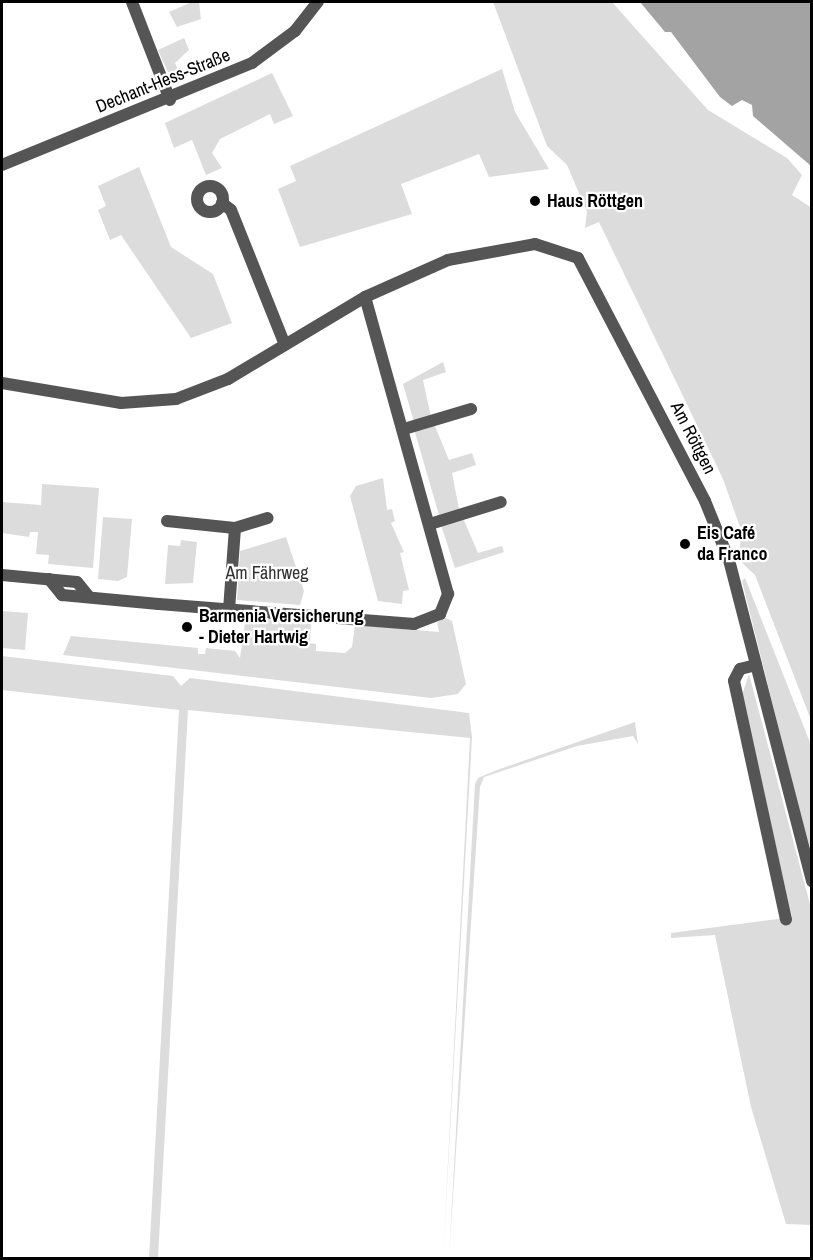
<!DOCTYPE html>
<meta charset="utf-8">
<style>
body{margin:0}
#map{position:relative;width:813px;height:1260px;overflow:hidden;background:#fff;font-family:"Archivo Narrow",sans-serif}
div>[style]{position:absolute}
.green>*{inset:0;background:#dcdcdc}
.water>*{inset:0;background:#a3a3a3}
.minor>*{height:12px;margin:-6px;padding:0 6px;transform-origin:6px;border-radius:6px;background:#555}
.minor>.ring{margin:-6px;padding:0;box-sizing:content-box;background:none;border:12px solid #555;border-radius:50%}
.tertiary>*{height:12px;margin:-6px;padding:0 6px;transform-origin:6px;border-radius:6px;background:#555}
.dots>*{width:16px;height:16px;translate:-50% -50%;box-sizing:border-box;border:3px solid #fff;border-radius:50%}
span{translate:-50% -50%;white-space:nowrap;text-align:center;line-height:1.15;-webkit-text-stroke:4.5px #fff;paint-order:stroke}
.street-label{font-size:18px;color:#000}
.poi-label{font-size:18px;color:#000;font-weight:700}
.left{translate:0 -50%;text-align:left}
.park-label{font-size:18px;color:#333}
.frame{position:absolute;inset:0;border:3px solid #000;pointer-events:none}
</style>
<div id="map">
<div class="green">
<i style="clip-path:polygon(192px 2px,199px 2px,201px 19px,177px 27px,169px 12px)"></i>
<i style="clip-path:polygon(493px 2px,612px 2px,708px 110px,787px 158px,802px 175px,792px 195px,812px 208px,811px 720px,755px 575px,739px 560px,741px 530px,723px 479px,599px 222px,585px 228px,587px 212px,567px 165px,547px 146px)"></i>
<i style="clip-path:polygon(184px 38px,189px 50px,175px 63px,179px 72px,168px 72px,158px 50px)"></i>
<i style="clip-path:polygon(502px 69px,515px 112px,549px 169px,489px 177px,479px 154px,401px 184px,412px 214px,300px 247px,278px 189px,296px 181px,290px 166px)"></i>
<i style="clip-path:polygon(272px 73px,293px 116px,274px 124px,270px 114px,220px 139px,212px 153px,222px 168px,206px 175px,192px 140px,174px 148px,165px 123px)"></i>
<i style="clip-path:polygon(139px 167px,171px 247px,213px 274px,232px 323px,191px 338px,121px 235px,110px 240px,98px 210px,106px 206px,98px 186px)"></i>
<i style="clip-path:polygon(443px 362px,446px 372px,423px 380px,431px 417px,414px 422px,403px 384px)"></i>
<i style="clip-path:polygon(434px 424px,449px 460px,472px 453px,476px 465px,452px 473px,459px 509px,439px 515px,414px 429px)"></i>
<i style="clip-path:polygon(383px 478px,387px 510px,392px 509px,395px 521px,391px 523px,404px 552px,400px 553px,409px 590px,403px 591px,402px 604px,378px 601px,350px 496px,356px 486px)"></i>
<i style="clip-path:polygon(42px 484px,99px 488px,93px 568px,48px 564px,49px 555px,36px 554px,38px 532px,30px 532px,29px 537px,2px 533px,2px 502px,41px 505px)"></i>
<i style="clip-path:polygon(103px 517px,132px 519px,127px 577px,118px 581px,98px 579px)"></i>
<i style="clip-path:polygon(463px 518px,478px 553px,502px 546px,504px 552px,455px 568px,441px 525px)"></i>
<i style="clip-path:polygon(286px 537px,304px 591px,300px 605px,237px 600px,240px 551px)"></i>
<i style="clip-path:polygon(181px 540px,197px 542px,193px 583px,165px 584px,168px 545px,180px 546px)"></i>
<i style="clip-path:polygon(745px 578px,811px 745px,811px 858px,742px 581px)"></i>
<i style="clip-path:polygon(2px 611px,28px 613px,25px 650px,2px 648px)"></i>
<i style="clip-path:polygon(259px 615px,311px 621px,310px 643px,316px 644px,316px 651px,345px 653px,352px 647px,355px 625px,439px 632px,437px 623px,444px 617px,452px 621px,466px 684px,458px 694px,431px 698px,63px 655px,71px 636px,198px 648px,198px 654px,205px 654px,206px 648px,235px 651px,240px 658px,245px 623px)"></i>
<i style="clip-path:polygon(2px 656px,173px 676px,181px 686px,190px 678px,469px 713px,472px 737px,443px 1258px,470px 738px,188px 710px,158px 1258px,149px 1258px,179px 710px,2px 690px)"></i>
<i style="clip-path:polygon(749px 674px,811px 908px,811px 1225px,786px 1224px,751px 1107px,715px 935px,671px 938px,671px 933px,792px 917px,742px 695px)"></i>
<i style="clip-path:polygon(635px 722px,638px 744px,633px 736px,577px 746px,484px 777px,480px 787px,449px 1258px,475px 784px,478px 778px,497px 770px)"></i>
</div>
<div class="water">
<i style="clip-path:polygon(640px 2px,811px 2px,811px 166px,753px 116px,752px 105px,742px 100px,732px 106px,720px 97px,671px 32px,665px 32px)"></i>
</div>
<div class="minor">
<i style="left:132px;top:2px;width:105px;rotate:68.8deg"></i>
<i style="left:2px;top:165px;width:270px;rotate:-22.2deg"></i>
<i style="left:252px;top:63px;width:54px;rotate:-36.7deg"></i>
<i style="left:295px;top:31px;width:37px;rotate:-52deg"></i>
<i class="ring" style="left:197px;top:186px;width:14px;height:14px"></i>
<i style="left:222px;top:203px;width:11px;rotate:38deg"></i>
<i style="left:231px;top:210px;width:145px;rotate:68.2deg"></i>
<i style="left:404px;top:429px;width:70px;rotate:-16.6deg"></i>
<i style="left:167px;top:521px;width:68px;rotate:5.9deg"></i>
<i style="left:235px;top:528px;width:82px;rotate:94.2deg"></i>
<i style="left:430px;top:524px;width:74px;rotate:-17.2deg"></i>
<i style="left:235px;top:528px;width:34px;rotate:-17deg"></i>
<i style="left:2px;top:575px;width:75px;rotate:5.3deg"></i>
<i style="left:77px;top:582px;width:19px;rotate:51deg"></i>
<i style="left:49px;top:579px;width:21px;rotate:51deg"></i>
<i style="left:62px;top:595px;width:97px;rotate:5.3deg"></i>
<i style="left:159px;top:604px;width:256px;rotate:4.5deg"></i>
<i style="left:414px;top:624px;width:28px;rotate:-21deg"></i>
<i style="left:440px;top:614px;width:22px;rotate:-68deg"></i>
<i style="left:448px;top:594px;width:308px;rotate:-105.6deg"></i>
<i style="left:756px;top:665px;width:16px;rotate:166deg"></i>
<i style="left:740px;top:669px;width:13px;rotate:117deg"></i>
<i style="left:734px;top:681px;width:244px;rotate:77.7deg"></i>
</div>
<div class="tertiary">
<i style="left:2px;top:383px;width:121px;rotate:9.5deg"></i>
<i style="left:121px;top:403px;width:55px;rotate:-4.2deg"></i>
<i style="left:176px;top:399px;width:56px;rotate:-21deg"></i>
<i style="left:228px;top:379px;width:160px;rotate:-30.9deg"></i>
<i style="left:365px;top:297px;width:91px;rotate:-24deg"></i>
<i style="left:448px;top:260px;width:88px;rotate:-10.4deg"></i>
<i style="left:535px;top:244px;width:45px;rotate:18deg"></i>
<i style="left:578px;top:258px;width:274px;rotate:62.4deg"></i>
<i style="left:705px;top:501px;width:64px;rotate:67.9deg"></i>
<i style="left:729px;top:560px;width:332px;rotate:75.5deg"></i>
</div>
<div class="dots">
<i style="left:535px;top:201px;background:#000"></i>
<i style="left:685px;top:544px;background:#000"></i>
<i style="left:187px;top:627px;background:#000"></i>
</div>
<div class="street-label">
<span style="left:163px;top:81px;rotate:-22deg">Dechant-Hess-Straße</span>
<span style="left:693px;top:438px;rotate:63deg">Am Röttgen</span>
</div>
<div class="poi-label">
<span class="left" style="left:547px;top:201px">Haus Röttgen</span>
<span class="left" style="left:697px;top:544px">Eis Café<br>da Franco</span>
<span class="left" style="left:199px;top:627px">Barmenia Versicherung<br>- Dieter Hartwig</span>
</div>
<div class="park-label">
<span style="left:267px;top:573px">Am Fährweg</span>
</div>
<div class="frame"></div>
</div>
